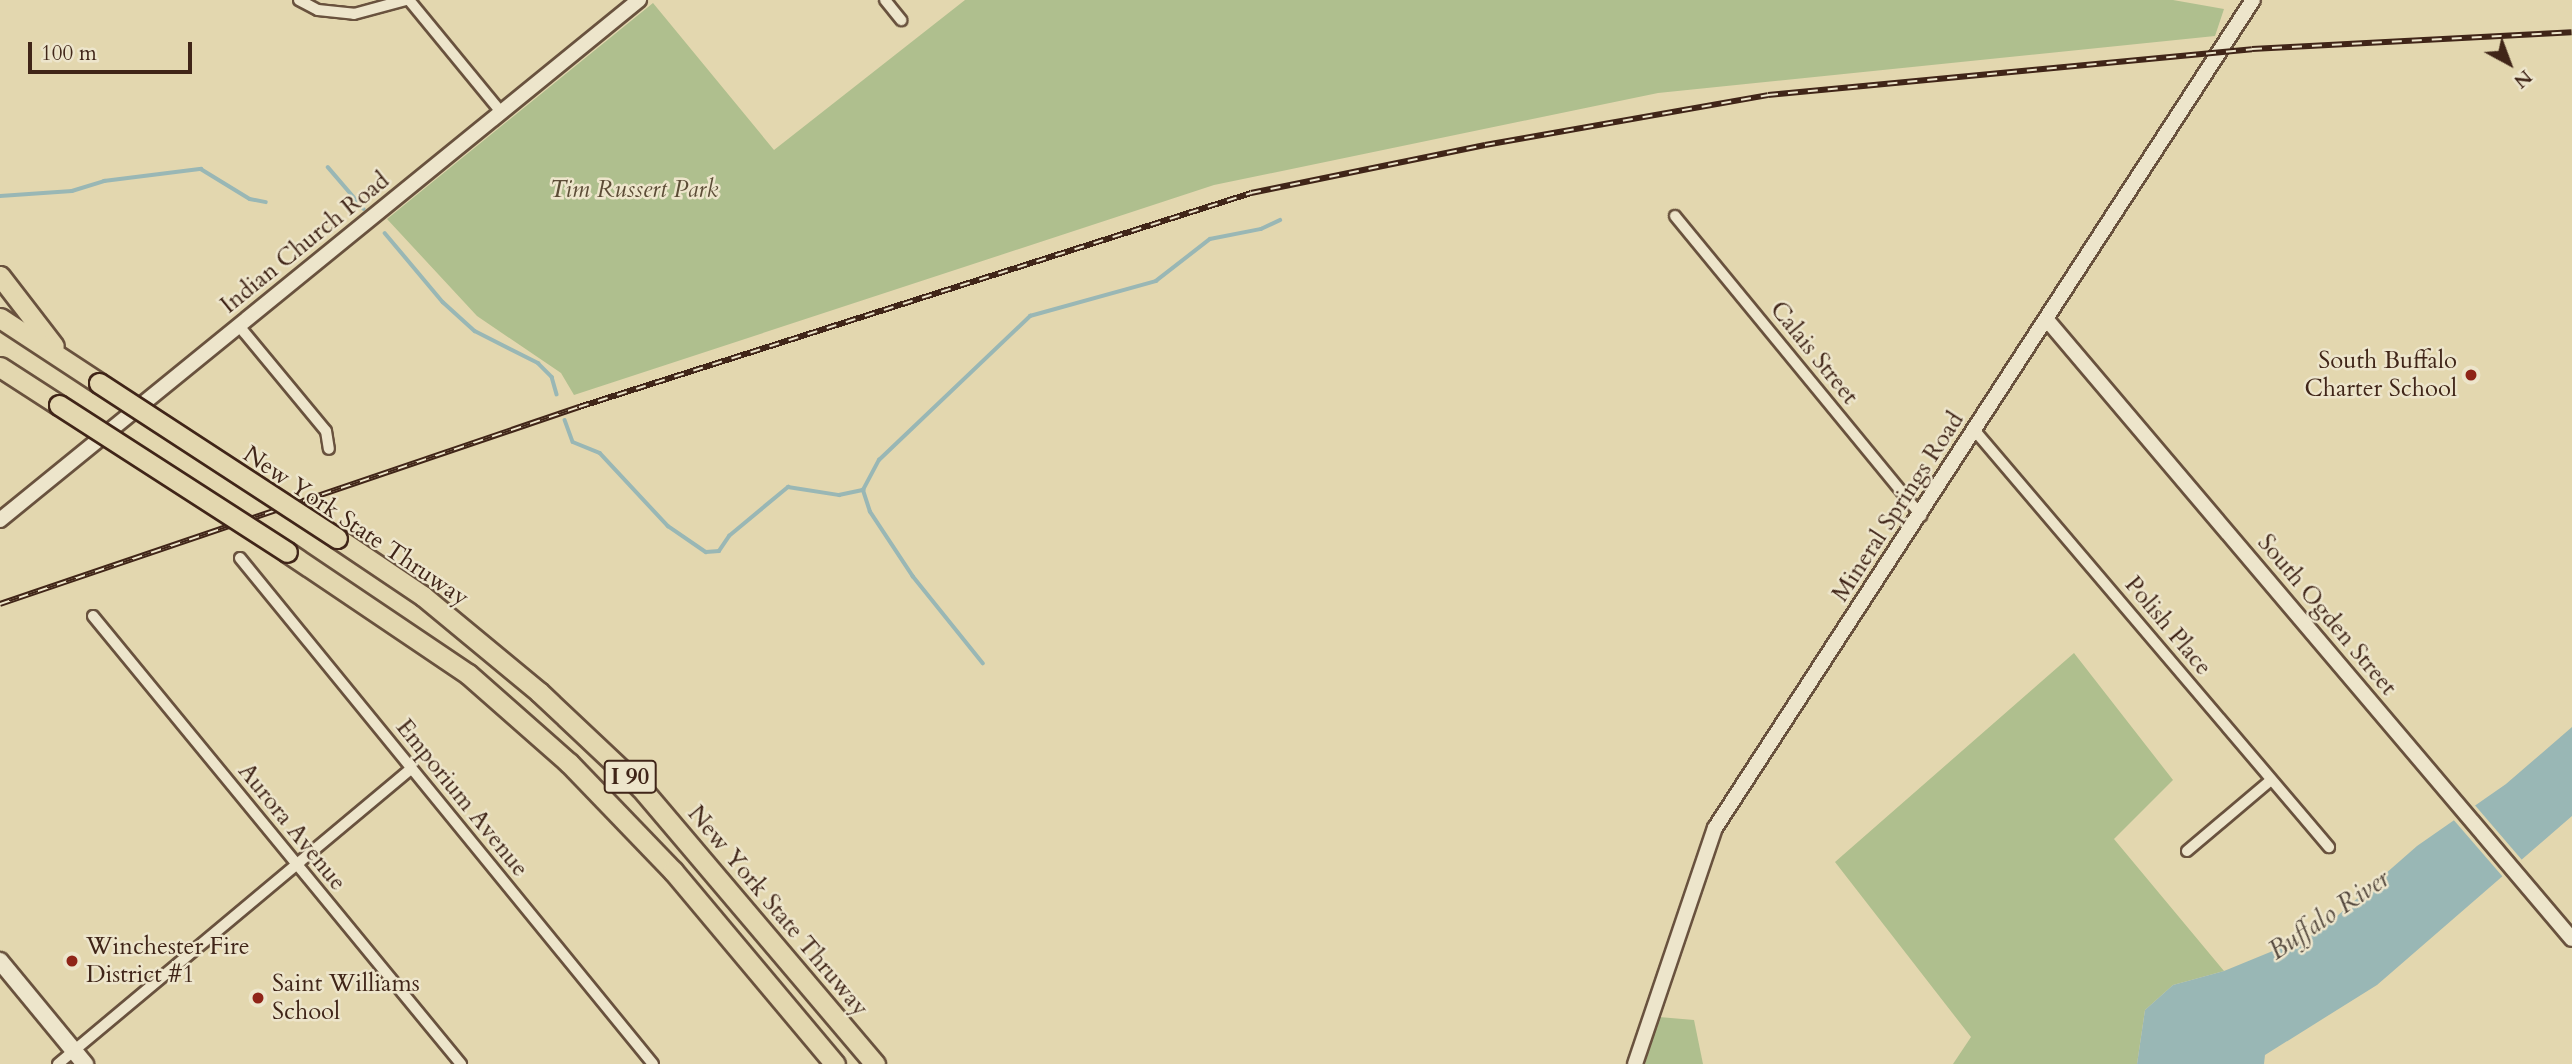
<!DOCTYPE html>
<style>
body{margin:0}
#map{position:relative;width:2572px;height:1064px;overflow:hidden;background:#e3d7af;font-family:Cardo,serif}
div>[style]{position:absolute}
.green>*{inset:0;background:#afbf8e}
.water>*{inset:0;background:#99b7b5}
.pier>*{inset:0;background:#e3d7af}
.stream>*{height:3.5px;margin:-1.75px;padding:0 1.75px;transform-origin:1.75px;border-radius:1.75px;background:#99b7b5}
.roads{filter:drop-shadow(2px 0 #69523e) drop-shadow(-2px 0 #69523e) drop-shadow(0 2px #69523e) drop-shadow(0 -2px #69523e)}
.minor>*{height:10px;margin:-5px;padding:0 5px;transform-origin:5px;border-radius:5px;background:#ede5cb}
.tertiary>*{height:14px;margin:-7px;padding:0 7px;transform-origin:7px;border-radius:7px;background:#ede5cb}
.secondary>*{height:16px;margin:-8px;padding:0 8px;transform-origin:8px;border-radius:8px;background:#ede5cb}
.motorway>*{height:19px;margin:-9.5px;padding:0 9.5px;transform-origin:9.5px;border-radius:9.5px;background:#e3d7af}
.rail>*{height:6px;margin-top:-3px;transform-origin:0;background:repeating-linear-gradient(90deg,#ede5cb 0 10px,#402518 0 20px);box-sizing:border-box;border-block:2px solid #402518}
.bridges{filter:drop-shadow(2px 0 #402518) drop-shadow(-2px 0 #402518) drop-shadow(0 2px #402518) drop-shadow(0 -2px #402518)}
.motorway-bridge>*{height:19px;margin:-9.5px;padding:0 9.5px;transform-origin:9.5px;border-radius:9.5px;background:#e3d7af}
.dots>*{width:19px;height:19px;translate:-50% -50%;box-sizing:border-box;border:4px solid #ede5cb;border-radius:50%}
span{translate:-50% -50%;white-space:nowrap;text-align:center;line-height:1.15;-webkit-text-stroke:5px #ede5cb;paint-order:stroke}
.shield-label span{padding:2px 5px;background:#ede5cb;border:2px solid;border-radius:5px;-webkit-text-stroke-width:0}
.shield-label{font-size:23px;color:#402518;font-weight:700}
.park-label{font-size:24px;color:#5c4c36;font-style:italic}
.street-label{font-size:24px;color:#402518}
.poi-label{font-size:24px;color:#402518}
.right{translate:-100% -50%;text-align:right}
.left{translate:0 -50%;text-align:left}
.water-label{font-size:26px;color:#564a3f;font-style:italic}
.north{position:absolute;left:2474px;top:28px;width:70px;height:70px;-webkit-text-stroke:5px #ede5cb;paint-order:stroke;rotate:139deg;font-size:19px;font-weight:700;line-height:28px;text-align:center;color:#402518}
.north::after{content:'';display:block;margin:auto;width:24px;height:32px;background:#402518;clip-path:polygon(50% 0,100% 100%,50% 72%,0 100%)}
.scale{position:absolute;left:28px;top:42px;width:164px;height:32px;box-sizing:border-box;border:4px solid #402518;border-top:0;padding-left:9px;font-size:21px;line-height:24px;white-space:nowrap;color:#402518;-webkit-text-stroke:5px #ede5cb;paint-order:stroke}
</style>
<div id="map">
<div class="green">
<i style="clip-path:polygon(965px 0,2173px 0,2224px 9px,2215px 36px,1658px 93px,1214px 185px,574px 395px,561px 373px,477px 316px,387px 219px,653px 3px,774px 150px)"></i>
<i style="clip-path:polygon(2074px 653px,2173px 780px,2114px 839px,2224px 971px,2173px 985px,2145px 1010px,2137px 1064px,1953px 1064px,1971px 1037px,1835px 862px)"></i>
<i style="clip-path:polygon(1659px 1017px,1694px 1020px,1703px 1064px,1645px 1064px)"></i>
</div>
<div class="water">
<i style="clip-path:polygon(2572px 727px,2572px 816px,2377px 985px,2265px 1055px,2264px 1064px,2137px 1064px,2145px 1010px,2173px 985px,2224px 971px,2319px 932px,2417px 846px,2506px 784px)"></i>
</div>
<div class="pier">
<i style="clip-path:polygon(2473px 803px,2522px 860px,2503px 877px,2452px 818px)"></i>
</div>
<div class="stream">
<i style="left:328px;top:167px;width:55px;rotate:49.4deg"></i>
<i style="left:0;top:196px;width:72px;rotate:-4deg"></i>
<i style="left:72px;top:191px;width:34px;rotate:-17deg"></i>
<i style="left:104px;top:181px;width:98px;rotate:-7.1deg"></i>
<i style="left:201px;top:169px;width:57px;rotate:31.5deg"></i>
<i style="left:250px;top:199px;width:16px;rotate:11deg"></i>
<i style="left:385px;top:233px;width:90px;rotate:50deg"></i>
<i style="left:443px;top:302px;width:43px;rotate:42.2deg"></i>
<i style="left:475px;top:331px;width:71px;rotate:26.9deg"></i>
<i style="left:538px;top:363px;width:20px;rotate:45deg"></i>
<i style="left:552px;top:377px;width:18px;rotate:74deg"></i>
<i style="left:565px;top:420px;width:23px;rotate:70deg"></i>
<i style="left:573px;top:442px;width:29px;rotate:22deg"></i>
<i style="left:600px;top:453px;width:100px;rotate:47deg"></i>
<i style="left:668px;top:526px;width:46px;rotate:34.4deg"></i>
<i style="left:706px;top:552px;width:13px;rotate:-4deg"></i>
<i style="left:719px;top:551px;width:18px;rotate:-56deg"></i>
<i style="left:729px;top:536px;width:77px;rotate:-39.7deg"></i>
<i style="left:788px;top:487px;width:52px;rotate:8.9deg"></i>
<i style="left:839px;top:495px;width:25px;rotate:-12deg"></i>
<i style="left:983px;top:664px;width:112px;rotate:-128.8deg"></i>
<i style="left:913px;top:577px;width:78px;rotate:-123.5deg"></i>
<i style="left:870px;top:512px;width:23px;rotate:-108deg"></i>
<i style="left:863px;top:490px;width:34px;rotate:-62deg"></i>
<i style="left:879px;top:460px;width:209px;rotate:-43.6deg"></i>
<i style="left:1030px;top:316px;width:131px;rotate:-15.5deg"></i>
<i style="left:1156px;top:281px;width:68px;rotate:-37.9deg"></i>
<i style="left:1210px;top:239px;width:52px;rotate:-11.1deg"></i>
<i style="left:1261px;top:229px;width:21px;rotate:-25deg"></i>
</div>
<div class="roads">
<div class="minor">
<i style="left:299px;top:0;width:21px;rotate:28deg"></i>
<i style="left:318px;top:10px;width:36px;rotate:6deg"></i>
<i style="left:354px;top:14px;width:54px;rotate:-15.1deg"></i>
<i style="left:409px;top:0;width:145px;rotate:50.6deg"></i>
<i style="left:885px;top:0;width:26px;rotate:51deg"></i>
<i style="left:1675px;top:216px;width:388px;rotate:50.6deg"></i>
<i style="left:239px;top:326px;width:136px;rotate:50.4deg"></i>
<i style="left:326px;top:431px;width:18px;rotate:81deg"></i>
<i style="left:1976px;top:432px;width:545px;rotate:49.62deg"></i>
<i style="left:240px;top:558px;width:653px;rotate:50.78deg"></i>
<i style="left:93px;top:616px;width:580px;rotate:50.6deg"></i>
<i style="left:2187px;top:851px;width:110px;rotate:-40.2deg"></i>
<i style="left:58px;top:1064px;width:460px;rotate:-39.9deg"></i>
</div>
<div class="tertiary">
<i style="left:2048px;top:321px;width:810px;rotate:49.71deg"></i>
<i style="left:0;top:520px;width:824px;rotate:-39.14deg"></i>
<i style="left:1635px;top:1064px;width:249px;rotate:-71.3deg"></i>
<i style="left:1715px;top:828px;width:987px;rotate:-56.99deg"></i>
</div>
<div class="secondary">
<i style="left:0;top:961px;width:134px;rotate:50.5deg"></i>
</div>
<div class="motorway">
<i style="left:0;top:276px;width:88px;rotate:52.4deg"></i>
<i style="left:0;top:318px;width:118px;rotate:33.3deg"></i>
<i style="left:0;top:367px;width:70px;rotate:32.8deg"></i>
<i style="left:337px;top:538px;width:104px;rotate:34deg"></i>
<i style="left:423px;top:596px;width:151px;rotate:39.6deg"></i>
<i style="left:539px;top:692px;width:140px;rotate:43.3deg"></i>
<i style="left:641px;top:788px;width:362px;rotate:49.7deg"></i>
<i style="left:287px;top:552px;width:218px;rotate:34deg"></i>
<i style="left:468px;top:674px;width:135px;rotate:41.4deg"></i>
<i style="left:569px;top:763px;width:150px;rotate:46.1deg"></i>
<i style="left:673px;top:871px;width:252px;rotate:50deg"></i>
</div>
</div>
<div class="rail">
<i style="left:0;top:604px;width:612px;rotate:-18.79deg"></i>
<i style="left:579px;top:407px;width:705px;rotate:-17.66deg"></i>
<i style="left:1251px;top:193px;width:239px;rotate:-11.6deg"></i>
<i style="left:1485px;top:145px;width:287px;rotate:-10deg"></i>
<i style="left:1768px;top:95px;width:486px;rotate:-5.4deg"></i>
<i style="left:2252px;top:49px;width:320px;rotate:-3deg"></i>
</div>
<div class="bridges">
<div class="motorway-bridge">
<i style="left:99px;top:383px;width:284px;rotate:33.1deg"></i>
<i style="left:59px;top:405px;width:271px;rotate:32.8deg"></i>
</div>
</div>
<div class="dots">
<i style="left:2471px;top:375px;background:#8f2418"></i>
<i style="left:72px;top:961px;background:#8f2418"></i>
<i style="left:258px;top:998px;background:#8f2418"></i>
</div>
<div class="shield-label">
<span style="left:630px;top:777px">I 90</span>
</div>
<div class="park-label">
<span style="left:634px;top:190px">Tim Russert Park</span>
</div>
<div class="street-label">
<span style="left:305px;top:243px;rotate:-39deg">Indian Church Road</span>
<span style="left:1814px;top:353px;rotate:51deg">Calais Street</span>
<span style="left:1898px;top:507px;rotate:-57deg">Mineral Springs Road</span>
<span style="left:356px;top:526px;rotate:34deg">New York State Thruway</span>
<span style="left:2327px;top:615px;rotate:50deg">South Ogden Street</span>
<span style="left:2168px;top:626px;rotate:50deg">Polish Place</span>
<span style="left:462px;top:798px;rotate:51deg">Emporium Avenue</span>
<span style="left:292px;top:827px;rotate:51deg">Aurora Avenue</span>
<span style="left:778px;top:911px;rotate:50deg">New York State Thruway</span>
</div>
<div class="poi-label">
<span class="right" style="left:2457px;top:375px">South Buffalo<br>Charter School</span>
<span class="left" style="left:86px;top:961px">Winchester Fire<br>District #1</span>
<span class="left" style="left:272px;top:998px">Saint Williams<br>School</span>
</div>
<div class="water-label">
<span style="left:2329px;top:915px;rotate:-34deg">Buffalo River</span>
</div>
<div class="north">N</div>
<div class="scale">100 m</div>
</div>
